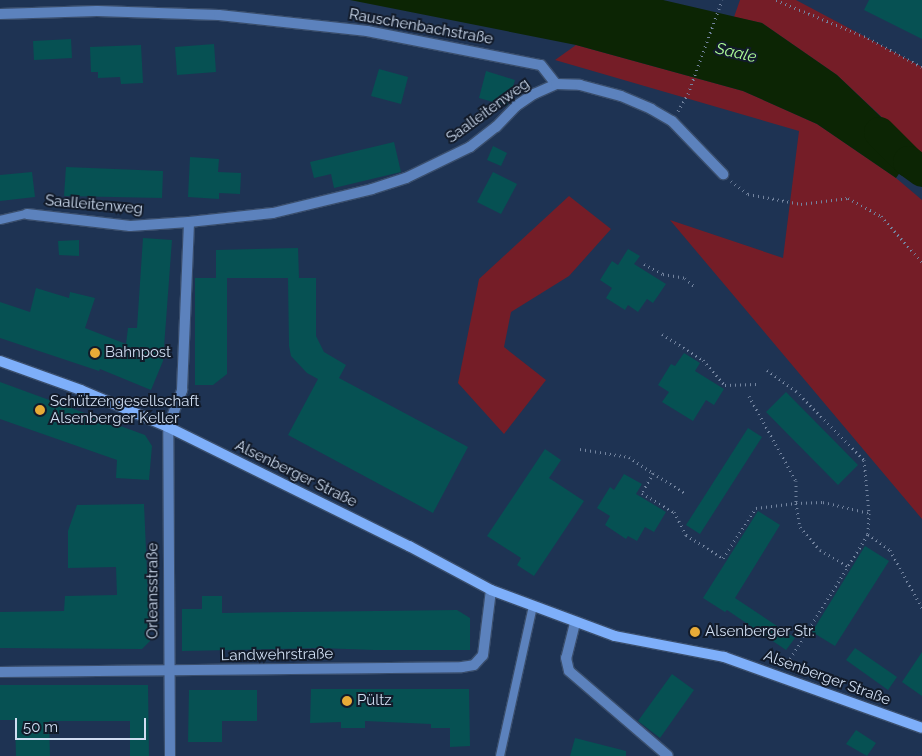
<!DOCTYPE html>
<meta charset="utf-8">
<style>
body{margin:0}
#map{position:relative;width:922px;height:756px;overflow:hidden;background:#1e3353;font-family:Raleway,sans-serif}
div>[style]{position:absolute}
.green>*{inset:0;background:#751d27}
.water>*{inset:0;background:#0c2504}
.river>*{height:31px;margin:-15.5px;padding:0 15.5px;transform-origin:15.5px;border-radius:15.5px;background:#0c2504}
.building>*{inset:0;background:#065153}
.path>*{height:3px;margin-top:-1.5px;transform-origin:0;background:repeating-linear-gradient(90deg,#73849f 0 1px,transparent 0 5px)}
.roads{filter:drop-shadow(1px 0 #3a4e6c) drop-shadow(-1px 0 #3a4e6c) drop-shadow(0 1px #3a4e6c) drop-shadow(0 -1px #3a4e6c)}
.lane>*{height:8px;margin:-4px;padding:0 4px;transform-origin:4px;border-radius:4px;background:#5c82bd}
.street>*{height:10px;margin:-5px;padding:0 5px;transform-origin:5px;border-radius:5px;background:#5c82bd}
.secondary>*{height:10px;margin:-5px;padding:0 5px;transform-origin:5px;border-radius:5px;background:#7eaffa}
.dots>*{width:14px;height:14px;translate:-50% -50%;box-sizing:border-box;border:2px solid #121b2a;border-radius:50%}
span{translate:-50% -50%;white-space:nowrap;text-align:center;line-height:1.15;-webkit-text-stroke:4px #121b2a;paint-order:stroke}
.street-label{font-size:15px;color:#cfddf1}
.poi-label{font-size:15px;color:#cfddf1}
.left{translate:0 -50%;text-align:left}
.water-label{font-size:16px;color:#adfc97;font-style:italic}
.scale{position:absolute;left:15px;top:718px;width:131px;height:22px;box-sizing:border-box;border:2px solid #cfddf1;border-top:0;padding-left:6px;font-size:15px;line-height:18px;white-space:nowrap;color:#cfddf1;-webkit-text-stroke:4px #121b2a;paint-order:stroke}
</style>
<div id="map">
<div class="green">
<i style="clip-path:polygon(740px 0,796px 0,922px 67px,922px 155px,837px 75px,762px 23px,734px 17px)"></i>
<i style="clip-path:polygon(576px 45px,743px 91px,817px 124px,896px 178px,922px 200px,922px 519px,670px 220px,783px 258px,799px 131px,555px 60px)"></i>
<i style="clip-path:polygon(569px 196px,611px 229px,569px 276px,511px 312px,504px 347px,546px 380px,504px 434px,458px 383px,479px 279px)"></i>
</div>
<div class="water">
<i style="clip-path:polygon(350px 0,663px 0,762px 23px,837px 75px,920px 154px,908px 161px,896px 178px,817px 124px,743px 91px,576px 45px)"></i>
</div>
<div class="river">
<i style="left:879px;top:132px;width:41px;rotate:45deg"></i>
<i style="left:908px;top:161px;width:17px;rotate:36deg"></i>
</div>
<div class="building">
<i style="clip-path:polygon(869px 0,922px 0,922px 39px,864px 10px)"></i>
<i style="clip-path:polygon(71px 39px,72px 58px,34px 60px,33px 41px)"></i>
<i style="clip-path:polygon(214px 44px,216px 72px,177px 75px,175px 47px)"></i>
<i style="clip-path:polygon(141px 45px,143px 83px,121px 84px,120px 77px,98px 78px,98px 72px,91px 72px,90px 47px)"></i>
<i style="clip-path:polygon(379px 69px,408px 77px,401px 104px,371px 96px)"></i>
<i style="clip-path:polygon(486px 71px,515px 80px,507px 106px,479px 98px)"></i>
<i style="clip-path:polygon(394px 142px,401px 172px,334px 188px,331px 174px,314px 178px,310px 162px)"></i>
<i style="clip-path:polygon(493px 146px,507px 153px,501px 166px,487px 160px)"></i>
<i style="clip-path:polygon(190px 157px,219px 159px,218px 172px,241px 173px,240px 194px,219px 193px,219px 199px,188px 197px)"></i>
<i style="clip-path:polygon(66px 167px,163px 171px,162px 198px,64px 196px)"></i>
<i style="clip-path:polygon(32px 172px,35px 197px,0 201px,0 175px)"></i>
<i style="clip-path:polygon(493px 172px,517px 184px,501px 214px,477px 202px)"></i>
<i style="clip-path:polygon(143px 238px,172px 240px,163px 361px,151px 390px,100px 369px,99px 371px,0 338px,0 302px,30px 312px,36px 288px,69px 298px,70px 292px,95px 298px,85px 328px,126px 344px,128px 328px,137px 328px)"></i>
<i style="clip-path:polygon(79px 240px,79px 256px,59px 255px,58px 241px)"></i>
<i style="clip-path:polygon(298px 248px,299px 278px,216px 278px,216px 250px)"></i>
<i style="clip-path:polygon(628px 249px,640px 256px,634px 264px,666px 284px,653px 303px,647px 299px,638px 312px,628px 305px,625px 310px,606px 298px,612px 288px,600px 280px,612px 261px,618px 265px)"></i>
<i style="clip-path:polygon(195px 278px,227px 278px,227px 374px,213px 385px,195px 385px)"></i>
<i style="clip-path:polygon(288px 278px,316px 278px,316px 336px,324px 352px,346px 365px,339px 378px,468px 447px,433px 513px,288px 435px,318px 379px,307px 373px,291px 356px,289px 346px)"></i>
<i style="clip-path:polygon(684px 353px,700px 363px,695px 371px,724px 389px,714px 405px,706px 400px,693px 421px,662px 402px,669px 392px,658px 385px,671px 364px,675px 366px)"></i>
<i style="clip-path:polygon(0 382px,145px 435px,152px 446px,149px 480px,116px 478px,117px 460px,0 419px)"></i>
<i style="clip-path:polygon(786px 392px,858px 465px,838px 485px,766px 412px)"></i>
<i style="clip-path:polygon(748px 428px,762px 437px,700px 534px,686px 525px)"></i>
<i style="clip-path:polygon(545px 449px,561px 460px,549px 478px,584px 501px,534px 576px,517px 565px,521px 558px,487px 536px)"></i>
<i style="clip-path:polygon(624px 474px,642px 484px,636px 494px,666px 512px,654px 532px,645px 527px,637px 541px,628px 536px,626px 539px,605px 525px,610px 516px,597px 508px,610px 487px,614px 490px)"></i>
<i style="clip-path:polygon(144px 504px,150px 641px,142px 649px,0 648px,0 612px,64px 611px,65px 596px,117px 595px,116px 567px,68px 568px,68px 531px,77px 505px)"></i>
<i style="clip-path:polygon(758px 511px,780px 525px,735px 598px,795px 638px,786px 650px,727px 610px,725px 612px,703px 598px)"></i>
<i style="clip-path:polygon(865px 546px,889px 561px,835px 646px,812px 632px)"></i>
<i style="clip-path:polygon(202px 596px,222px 596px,222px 613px,457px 610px,470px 618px,470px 650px,374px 650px,320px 648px,182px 651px,182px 609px,202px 609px)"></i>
<i style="clip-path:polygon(855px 648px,897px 677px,888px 690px,846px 660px)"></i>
<i style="clip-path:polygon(922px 652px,922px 696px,902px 682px)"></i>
<i style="clip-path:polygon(672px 674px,694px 690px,660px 738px,638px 721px)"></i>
<i style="clip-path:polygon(0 685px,148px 685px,149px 756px,130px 756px,130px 721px,49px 721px,50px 756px,16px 756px,15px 720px,0 720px)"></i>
<i style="clip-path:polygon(311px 689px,469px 689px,470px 746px,450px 747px,450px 728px,431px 728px,431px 724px,365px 721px,365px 728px,341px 728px,341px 722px,310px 723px)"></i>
<i style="clip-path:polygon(189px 690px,257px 690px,257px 721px,222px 721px,222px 742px,188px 742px)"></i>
<i style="clip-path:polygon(856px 730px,876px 743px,867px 756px,846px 744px)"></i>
<i style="clip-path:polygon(575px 738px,626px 751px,626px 756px,570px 756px)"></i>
</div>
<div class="path">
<i style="left:776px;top:0;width:100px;rotate:22.4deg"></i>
<i style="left:868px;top:38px;width:61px;rotate:28.2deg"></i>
<i style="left:678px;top:111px;width:20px;rotate:-60deg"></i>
<i style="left:688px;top:94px;width:100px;rotate:-70.1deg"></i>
<i style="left:731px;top:181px;width:21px;rotate:37deg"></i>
<i style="left:748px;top:194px;width:54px;rotate:10.7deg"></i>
<i style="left:801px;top:204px;width:47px;rotate:-7.3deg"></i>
<i style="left:848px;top:198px;width:38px;rotate:29deg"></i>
<i style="left:881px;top:216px;width:62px;rotate:48.3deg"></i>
<i style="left:644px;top:264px;width:21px;rotate:28deg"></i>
<i style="left:663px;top:274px;width:22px;rotate:10deg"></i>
<i style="left:685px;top:278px;width:13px;rotate:42deg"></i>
<i style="left:662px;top:334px;width:49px;rotate:32.4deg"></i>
<i style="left:703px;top:360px;width:33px;rotate:49deg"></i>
<i style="left:725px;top:385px;width:32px;rotate:-2deg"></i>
<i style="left:767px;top:370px;width:36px;rotate:36deg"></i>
<i style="left:796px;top:391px;width:97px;rotate:45.4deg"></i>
<i style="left:864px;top:460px;width:53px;rotate:84.6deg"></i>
<i style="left:869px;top:513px;width:21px;rotate:93deg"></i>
<i style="left:868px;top:534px;width:27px;rotate:36deg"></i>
<i style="left:890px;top:550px;width:66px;rotate:61.1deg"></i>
<i style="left:749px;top:396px;width:97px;rotate:61.1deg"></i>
<i style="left:796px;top:481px;width:22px;rotate:90deg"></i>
<i style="left:796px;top:503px;width:27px;rotate:-2deg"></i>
<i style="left:823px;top:502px;width:47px;rotate:13.4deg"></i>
<i style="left:580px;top:449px;width:50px;rotate:9.3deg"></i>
<i style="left:629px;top:457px;width:29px;rotate:34deg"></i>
<i style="left:653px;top:473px;width:23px;rotate:119deg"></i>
<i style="left:642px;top:493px;width:37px;rotate:31deg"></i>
<i style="left:674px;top:512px;width:26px;rotate:62deg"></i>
<i style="left:686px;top:535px;width:44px;rotate:31.9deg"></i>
<i style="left:723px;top:558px;width:60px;rotate:-56.6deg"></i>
<i style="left:756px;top:508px;width:40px;rotate:-7.1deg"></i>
<i style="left:796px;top:503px;width:24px;rotate:81deg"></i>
<i style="left:800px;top:527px;width:30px;rotate:49deg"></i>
<i style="left:820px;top:550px;width:32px;rotate:30deg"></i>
<i style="left:653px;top:473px;width:39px;rotate:32deg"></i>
<i style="left:785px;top:667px;width:157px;rotate:-58deg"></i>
</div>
<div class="roads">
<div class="lane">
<i style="left:0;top:220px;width:28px;rotate:-13deg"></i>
<i style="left:500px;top:756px;width:154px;rotate:-77.6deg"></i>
</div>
<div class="street">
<i style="left:0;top:14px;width:97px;rotate:-1.8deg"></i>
<i style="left:97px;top:11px;width:122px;rotate:1.9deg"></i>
<i style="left:219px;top:15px;width:149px;rotate:6.2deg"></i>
<i style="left:367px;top:31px;width:177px;rotate:11.1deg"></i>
<i style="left:541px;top:65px;width:24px;rotate:52deg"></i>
<i style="left:27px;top:214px;width:104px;rotate:6.6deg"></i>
<i style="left:130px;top:226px;width:59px;rotate:-3.9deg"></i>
<i style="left:189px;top:222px;width:84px;rotate:-6.1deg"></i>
<i style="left:273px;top:213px;width:102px;rotate:-13.6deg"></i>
<i style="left:372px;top:189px;width:36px;rotate:-18deg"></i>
<i style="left:406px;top:178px;width:71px;rotate:-25.8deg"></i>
<i style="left:470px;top:147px;width:33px;rotate:-38deg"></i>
<i style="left:496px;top:127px;width:29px;rotate:-46deg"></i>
<i style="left:516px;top:106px;width:22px;rotate:-34deg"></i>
<i style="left:534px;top:94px;width:24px;rotate:-24deg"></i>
<i style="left:556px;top:84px;width:24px;rotate:2deg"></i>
<i style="left:580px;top:85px;width:42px;rotate:15deg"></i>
<i style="left:621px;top:96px;width:33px;rotate:23deg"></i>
<i style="left:651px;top:109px;width:24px;rotate:30deg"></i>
<i style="left:672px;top:121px;width:74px;rotate:46.1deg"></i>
<i style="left:575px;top:623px;width:36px;rotate:104deg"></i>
<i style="left:566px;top:658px;width:13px;rotate:77deg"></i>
<i style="left:569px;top:671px;width:130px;rotate:40.6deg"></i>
<i style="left:0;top:672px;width:462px;rotate:-0.6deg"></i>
<i style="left:462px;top:667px;width:12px;rotate:-9deg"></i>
<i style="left:474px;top:665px;width:13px;rotate:-48deg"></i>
<i style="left:483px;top:655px;width:65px;rotate:-83deg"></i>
<i style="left:170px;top:756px;width:329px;rotate:-90.3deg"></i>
<i style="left:168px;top:427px;width:40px;rotate:-69deg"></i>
<i style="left:182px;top:390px;width:168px;rotate:-87.6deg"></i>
</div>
<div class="secondary">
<i style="left:0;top:361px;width:86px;rotate:19.7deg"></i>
<i style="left:81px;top:390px;width:95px;rotate:23deg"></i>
<i style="left:168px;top:427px;width:269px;rotate:26.3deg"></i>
<i style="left:409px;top:546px;width:93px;rotate:28.2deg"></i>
<i style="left:491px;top:590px;width:132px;rotate:20.4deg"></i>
<i style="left:615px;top:636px;width:111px;rotate:10.9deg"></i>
<i style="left:724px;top:657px;width:210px;rotate:19.7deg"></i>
</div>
</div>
<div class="dots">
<i style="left:95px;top:353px;background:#e8ab37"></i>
<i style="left:40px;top:410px;background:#e8ab37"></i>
<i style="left:695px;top:632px;background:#e8ab37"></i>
<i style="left:347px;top:701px;background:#e8ab37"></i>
</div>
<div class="street-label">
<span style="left:421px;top:27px;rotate:10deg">Rauschenbachstraße</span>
<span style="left:488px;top:111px;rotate:-36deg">Saalleitenweg</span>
<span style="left:94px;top:205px;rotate:5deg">Saalleitenweg</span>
<span style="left:296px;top:474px;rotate:26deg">Alsenberger Straße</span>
<span style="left:153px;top:591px;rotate:-90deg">Orleansstraße</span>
<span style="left:277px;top:655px;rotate:-1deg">Landwehrstraße</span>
<span style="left:827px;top:678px;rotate:20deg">Alsenberger Straße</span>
</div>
<div class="poi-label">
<span class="left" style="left:105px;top:353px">Bahnpost</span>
<span class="left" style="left:50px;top:410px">Schützengesellschaft<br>Alsenberger Keller</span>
<span class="left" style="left:705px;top:632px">Alsenberger Str.</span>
<span class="left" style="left:357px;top:701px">Pültz</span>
</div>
<div class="water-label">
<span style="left:736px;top:53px;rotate:13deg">Saale</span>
</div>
<div class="scale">50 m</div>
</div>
